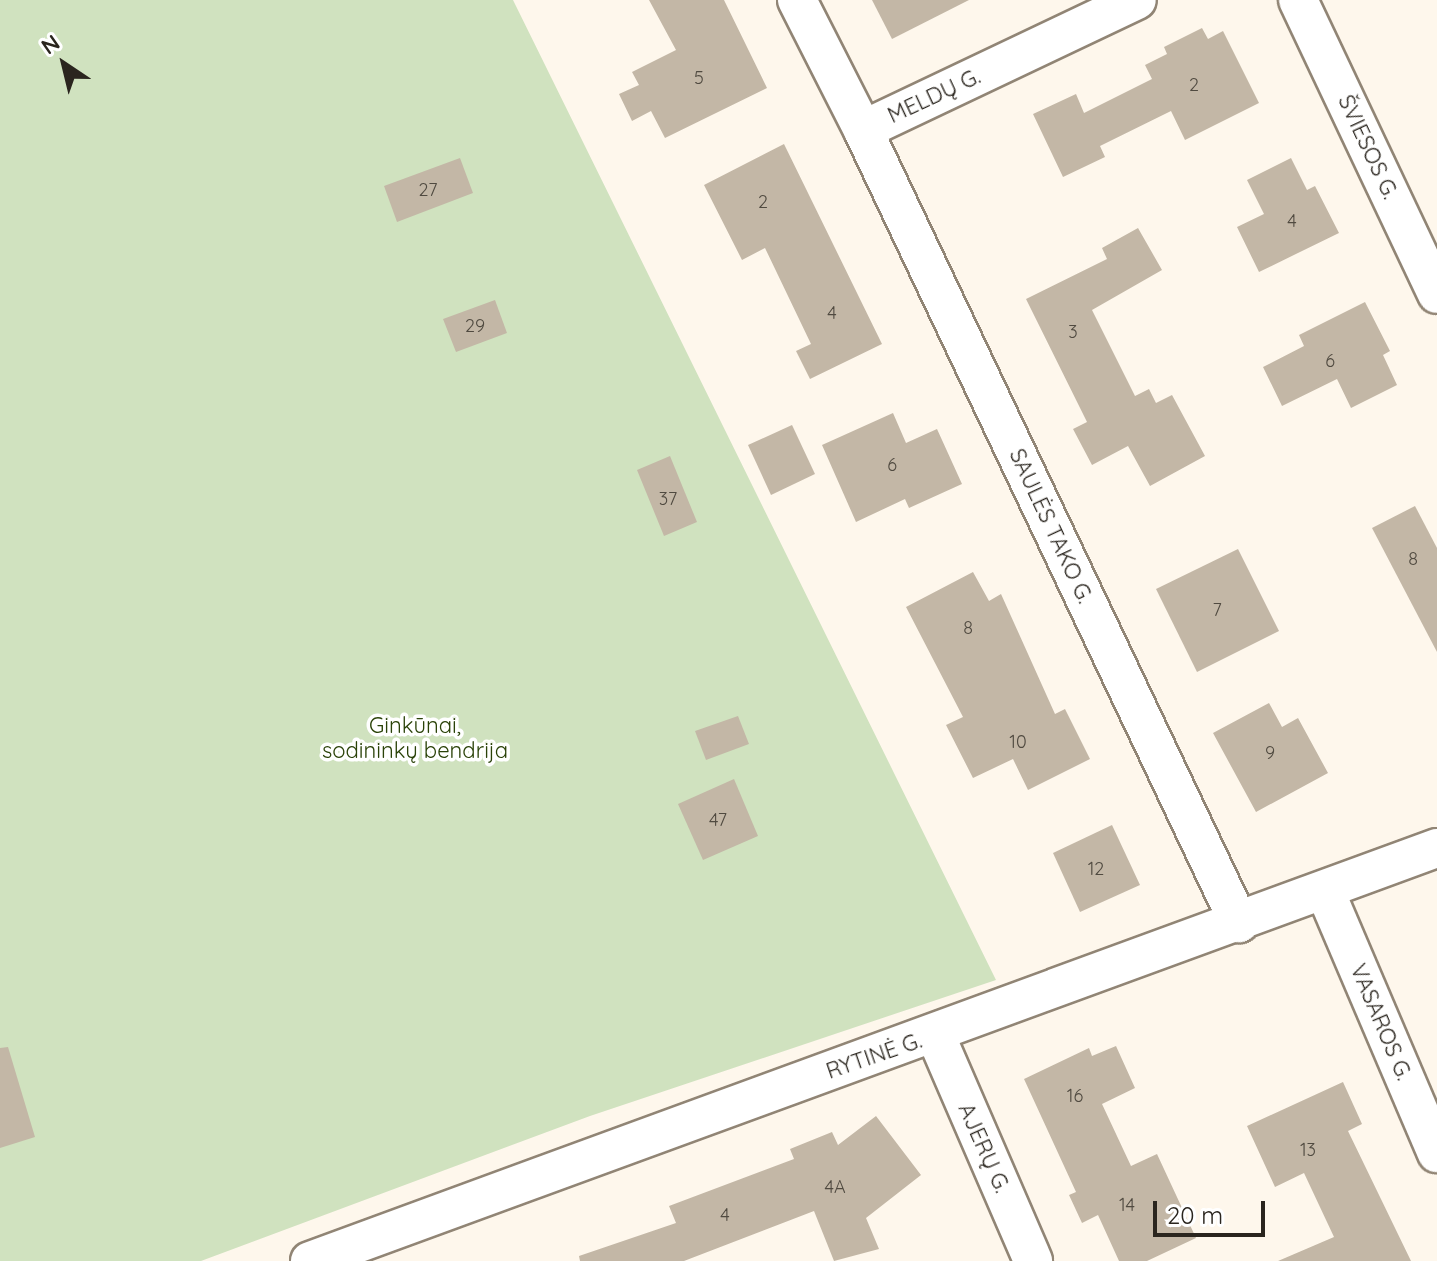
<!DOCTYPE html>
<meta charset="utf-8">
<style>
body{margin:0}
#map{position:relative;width:1437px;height:1261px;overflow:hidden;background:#fef7ec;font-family:Quicksand,sans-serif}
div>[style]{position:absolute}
.green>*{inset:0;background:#d0e2bf}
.building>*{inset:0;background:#c3b7a6}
.roads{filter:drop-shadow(2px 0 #918575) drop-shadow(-2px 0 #918575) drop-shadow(0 2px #918575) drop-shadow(0 -2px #918575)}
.minor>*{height:38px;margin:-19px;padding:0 19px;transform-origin:19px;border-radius:19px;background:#fff}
span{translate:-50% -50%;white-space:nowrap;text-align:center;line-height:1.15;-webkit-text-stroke:7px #fff;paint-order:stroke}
.number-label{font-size:18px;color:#504a40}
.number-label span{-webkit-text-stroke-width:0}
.street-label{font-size:22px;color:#2a251e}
.park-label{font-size:22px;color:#2a4208}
.north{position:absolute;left:24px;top:24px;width:80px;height:80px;-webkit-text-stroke:6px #fff;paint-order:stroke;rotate:325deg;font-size:22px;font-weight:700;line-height:32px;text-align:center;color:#2a251e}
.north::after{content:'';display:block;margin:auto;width:28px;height:36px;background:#2a251e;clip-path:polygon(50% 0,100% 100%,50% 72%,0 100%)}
.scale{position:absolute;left:1153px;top:1201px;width:112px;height:36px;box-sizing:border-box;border:4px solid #2a251e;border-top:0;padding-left:10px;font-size:24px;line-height:28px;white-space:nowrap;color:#2a251e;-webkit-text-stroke:6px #fff;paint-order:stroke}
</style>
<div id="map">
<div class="green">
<i style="clip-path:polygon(0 0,513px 0,996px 980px,590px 1116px,201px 1261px,0 1261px)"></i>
</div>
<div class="building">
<i style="clip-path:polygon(649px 0,724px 0,767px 88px,665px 138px,651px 111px,632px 121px,619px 94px,639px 85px,632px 72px,676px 50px)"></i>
<i style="clip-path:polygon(872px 0,969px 0,892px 39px)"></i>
<i style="clip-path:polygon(1202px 28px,1208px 39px,1223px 31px,1259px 103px,1185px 140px,1171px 111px,1100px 146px,1105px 157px,1063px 177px,1033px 114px,1076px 94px,1084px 113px,1152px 79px,1145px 65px,1167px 54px,1164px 47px)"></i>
<i style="clip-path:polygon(784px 144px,882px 344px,810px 379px,796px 351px,811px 344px,765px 248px,742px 260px,704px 185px)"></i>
<i style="clip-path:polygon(460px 158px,473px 193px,397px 222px,384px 186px)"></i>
<i style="clip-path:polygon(1291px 158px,1307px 190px,1315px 186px,1339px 233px,1259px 272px,1237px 227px,1264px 214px,1247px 180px)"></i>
<i style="clip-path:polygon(1138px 228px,1162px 270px,1092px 310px,1135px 396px,1149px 389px,1156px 403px,1172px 395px,1205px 456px,1150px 486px,1128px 446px,1092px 465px,1073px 429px,1087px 422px,1026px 299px,1107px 259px,1102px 248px)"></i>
<i style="clip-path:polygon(495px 300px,507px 333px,456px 352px,443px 319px)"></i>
<i style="clip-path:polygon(1365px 302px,1390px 351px,1383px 355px,1397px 385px,1351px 408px,1337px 379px,1282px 406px,1263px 367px,1304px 346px,1299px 335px)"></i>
<i style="clip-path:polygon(893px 413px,906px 443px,937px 429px,962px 484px,909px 508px,905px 499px,856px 522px,822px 445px)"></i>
<i style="clip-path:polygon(792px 425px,815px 474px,771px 495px,748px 445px)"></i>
<i style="clip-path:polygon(670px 456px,697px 522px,664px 536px,637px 470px)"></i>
<i style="clip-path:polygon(1415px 506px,1437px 548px,1437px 652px,1372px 528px)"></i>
<i style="clip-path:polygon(1238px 549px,1279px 631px,1197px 672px,1156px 589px)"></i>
<i style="clip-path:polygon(973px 572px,989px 601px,1001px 594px,1055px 714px,1065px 709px,1090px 759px,1028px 790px,1013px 759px,973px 778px,946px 725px,963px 717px,906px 607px)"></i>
<i style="clip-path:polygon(1269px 703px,1282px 727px,1298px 718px,1328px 773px,1256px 812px,1213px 733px)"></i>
<i style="clip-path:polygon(738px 716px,749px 744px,706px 760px,695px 731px)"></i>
<i style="clip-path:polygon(734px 779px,758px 836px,703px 860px,678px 804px)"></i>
<i style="clip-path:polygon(1112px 825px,1140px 885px,1080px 912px,1053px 853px)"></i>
<i style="clip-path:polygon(1116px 1046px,1135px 1088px,1102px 1104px,1131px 1166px,1157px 1154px,1196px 1238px,1147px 1261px,1119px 1261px,1098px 1215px,1082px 1223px,1069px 1195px,1076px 1192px,1024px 1079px,1089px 1048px,1092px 1056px)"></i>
<i style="clip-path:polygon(8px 1047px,35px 1137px,0 1148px,0 1048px)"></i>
<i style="clip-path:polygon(1343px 1082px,1362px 1124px,1348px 1131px,1411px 1261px,1278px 1261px,1334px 1237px,1304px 1173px,1275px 1187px,1247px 1126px)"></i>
<i style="clip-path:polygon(876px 1116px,921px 1175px,866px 1218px,879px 1249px,834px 1261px,814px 1211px,684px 1261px,580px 1261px,579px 1256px,676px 1223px,669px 1206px,794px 1159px,790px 1149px,832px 1132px,838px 1145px)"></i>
</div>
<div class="roads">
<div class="minor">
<i style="left:797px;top:0;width:146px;rotate:63.1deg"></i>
<i style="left:863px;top:130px;width:303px;rotate:-25.4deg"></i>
<i style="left:1298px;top:0;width:325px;rotate:64.7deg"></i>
<i style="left:863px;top:130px;width:878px;rotate:64.63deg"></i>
<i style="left:1325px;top:891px;width:285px;rotate:66.9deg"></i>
<i style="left:935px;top:1034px;width:247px;rotate:66.6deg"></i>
<i style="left:310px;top:1261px;width:1200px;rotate:-20.13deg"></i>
</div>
</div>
<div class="number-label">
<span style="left:699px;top:78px">5</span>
<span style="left:1194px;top:85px">2</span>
<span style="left:428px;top:190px">27</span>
<span style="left:763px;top:202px">2</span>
<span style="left:1292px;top:221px">4</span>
<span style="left:832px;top:313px">4</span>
<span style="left:475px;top:326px">29</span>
<span style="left:1073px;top:332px">3</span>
<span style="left:1330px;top:361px">6</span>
<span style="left:892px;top:465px">6</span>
<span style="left:668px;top:499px">37</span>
<span style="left:1413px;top:559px">8</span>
<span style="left:1217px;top:610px">7</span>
<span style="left:968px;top:628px">8</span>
<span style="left:1018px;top:742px">10</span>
<span style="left:1270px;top:753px">9</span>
<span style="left:718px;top:820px">47</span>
<span style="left:1096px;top:869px">12</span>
<span style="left:1075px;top:1096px">16</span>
<span style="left:1308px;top:1150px">13</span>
<span style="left:835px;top:1187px">4A</span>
<span style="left:1127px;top:1205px">14</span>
<span style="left:725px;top:1215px">4</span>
</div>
<div class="street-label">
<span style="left:934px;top:96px;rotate:-25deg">MELDŲ G.</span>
<span style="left:1368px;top:147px;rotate:65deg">ŠVIESOS G.</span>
<span style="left:1051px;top:526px;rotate:65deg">SAULĖS TAKO G.</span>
<span style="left:1381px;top:1022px;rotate:67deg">VASAROS G.</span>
<span style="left:874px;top:1056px;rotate:-19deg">RYTINĖ G.</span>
<span style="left:984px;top:1148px;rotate:66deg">AJERŲ G.</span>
</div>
<div class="park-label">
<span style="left:415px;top:738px">Ginkūnai,<br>sodininkų bendrija</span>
</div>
<div class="north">N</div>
<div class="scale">20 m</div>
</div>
